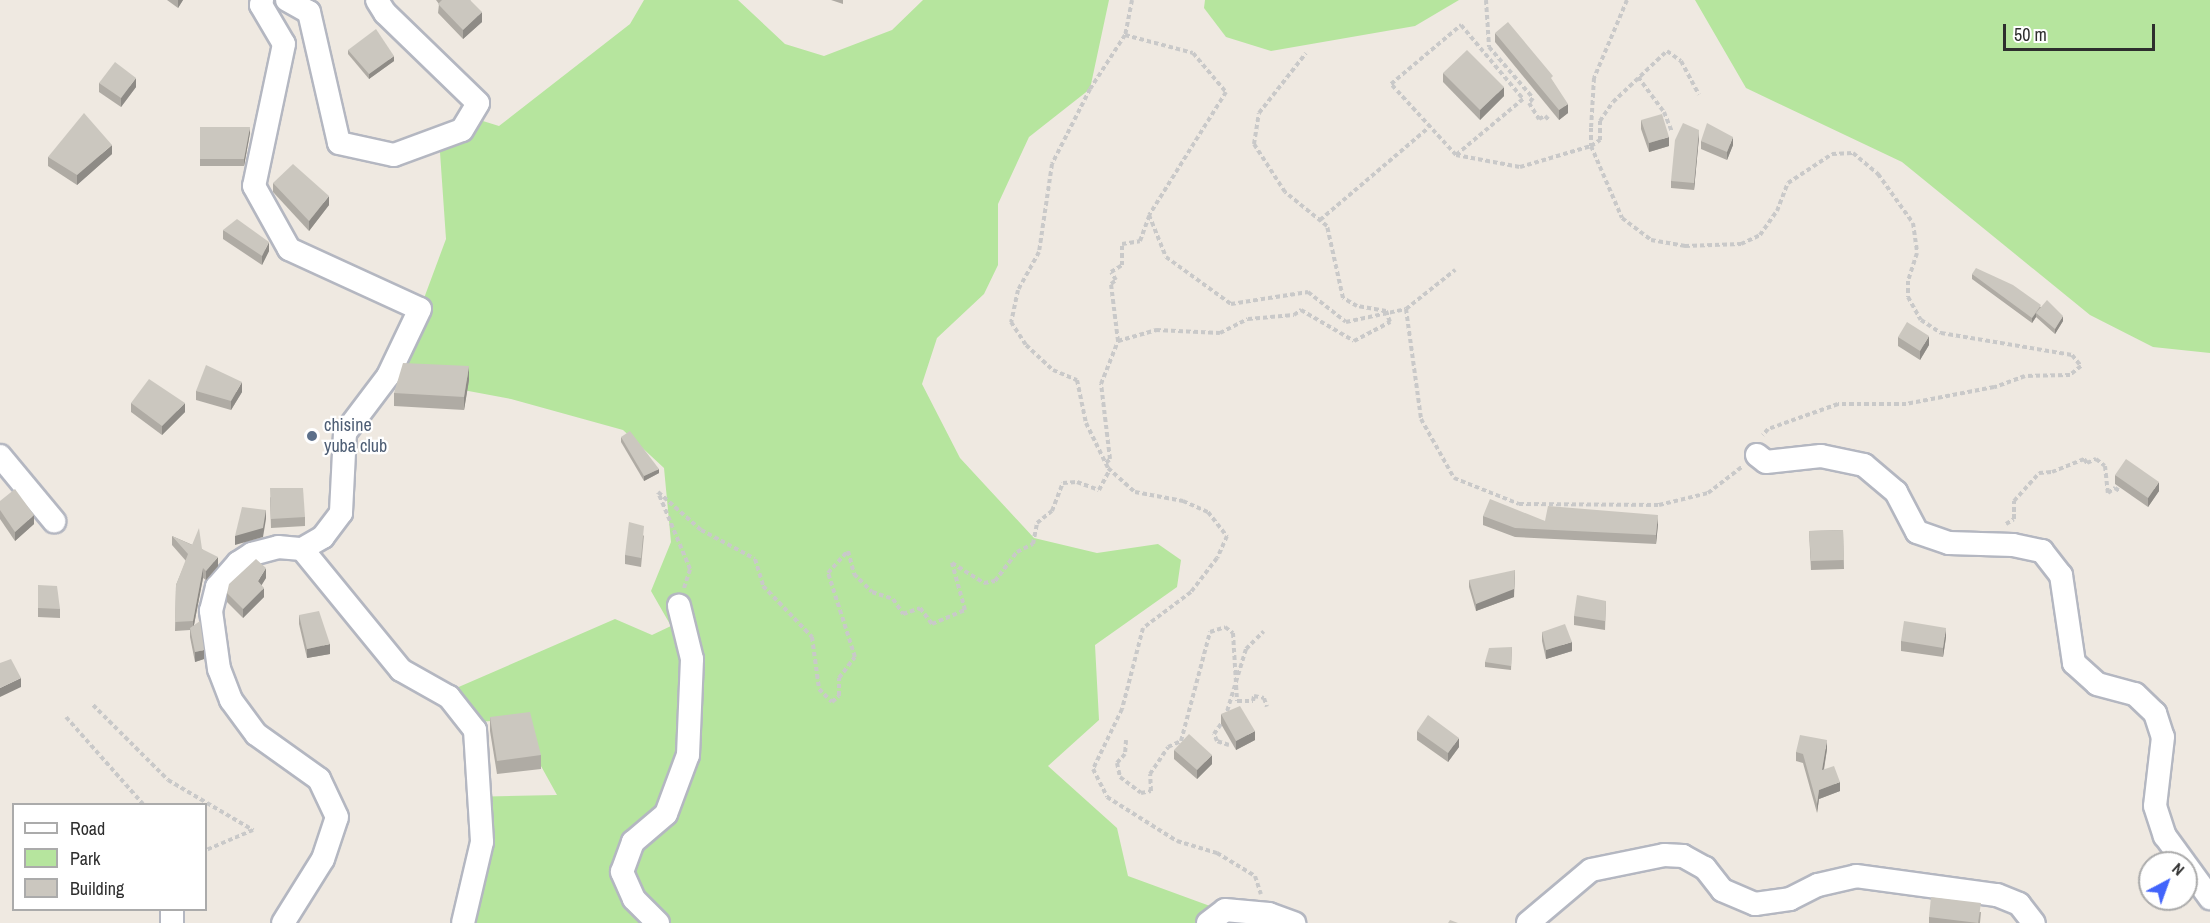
<!DOCTYPE html>
<style>
body{margin:0}
#map{position:relative;width:2210px;height:923px;overflow:hidden;background:#efe9e1;font-family:"Archivo Narrow",sans-serif}
div>[style]{position:absolute}
.green>*{inset:0;background:#b6e59e}
.path>*{height:4px;margin-top:-2px;transform-origin:0;background:repeating-linear-gradient(90deg,#c9c9c9 0 4.5px,transparent 0 7.5px)}
.roads{filter:drop-shadow(2px 0 #b4b7c1) drop-shadow(-2px 0 #b4b7c1) drop-shadow(0 2px #b4b7c1) drop-shadow(0 -2px #b4b7c1)}
.minor>*{height:22px;margin:-11px;padding:0 11px;transform-origin:11px;border-radius:11px;background:#fff}
.wall>*{inset:0;background:#afaba4}
.shaded-wall>*{inset:0;background:#8e8b86}
.building>*{inset:0;background:#cbc7bf}
.dots>*{width:16px;height:16px;translate:-50% -50%;box-sizing:border-box;border:3px solid #fff;border-radius:50%}
span{translate:-50% -50%;white-space:nowrap;text-align:center;line-height:1.15;-webkit-text-stroke:4.5px #fff;paint-order:stroke}
.service-label{font-size:18px;color:#4e5e75}
.left{translate:0 -50%;text-align:left}
.legend{position:absolute;left:12px;top:803px;width:195px;height:108px;box-sizing:border-box;background:#fff;border:2px solid #ababab;margin:0;padding:8px 10px;list-style:none;font-size:18px;color:#2e2e2e}
.legend li{display:flex;align-items:center;gap:12px;height:30px}
.legend b{width:30px;border:2px solid #ababab}
.north{position:absolute;left:2138px;top:851px;width:60px;height:60px;box-sizing:border-box;background:#fff;border:2px solid #ababab;border-radius:50%;rotate:41deg;font-size:16px;font-weight:700;line-height:24px;text-align:center;color:#2e2e2e}
.north::after{content:'';display:block;margin:auto;width:21px;height:27px;background:#4264fb;clip-path:polygon(50% 0,100% 100%,50% 72%,0 100%)}
.scale{position:absolute;left:2003px;top:24px;width:152px;height:27px;box-sizing:border-box;border:3px solid #2e2e2e;border-top:0;padding-left:8px;font-size:18px;line-height:21px;white-space:nowrap;color:#2e2e2e;-webkit-text-stroke:4px #fff;paint-order:stroke}
</style>
<div id="map">
<div class="green">
<i style="clip-path:polygon(644px 0,738px 0,785px 44px,824px 56px,892px 30px,923px 0,1109px 0,1090px 89px,1029px 137px,998px 204px,998px 265px,984px 294px,937px 338px,922px 384px,960px 458px,1034px 538px,1097px 553px,1158px 544px,1181px 560px,1177px 587px,1095px 645px,1099px 720px,1048px 766px,1117px 828px,1128px 876px,1210px 906px,1212px 923px,474px 923px,454px 915px,471px 836px,466px 797px,557px 795px,515px 719px,466px 723px,454px 689px,615px 619px,652px 635px,671px 626px,651px 591px,671px 542px,664px 468px,623px 430px,511px 399px,388px 376px,420px 309px,446px 239px,439px 138px,470px 117px,499px 126px,630px 24px)"></i>
<i style="clip-path:polygon(1205px 0,1459px 0,1415px 26px,1271px 51px,1226px 37px,1204px 8px)"></i>
<i style="clip-path:polygon(1695px 0,2210px 0,2210px 353px,2153px 347px,2090px 315px,1902px 162px,1746px 88px)"></i>
</div>
<div class="path">
<i style="left:1132px;top:0;width:36px;rotate:101deg"></i>
<i style="left:1125px;top:35px;width:64px;rotate:122.9deg"></i>
<i style="left:1090px;top:89px;width:84px;rotate:116.9deg"></i>
<i style="left:1052px;top:164px;width:89px;rotate:98.4deg"></i>
<i style="left:1039px;top:252px;width:43px;rotate:118.9deg"></i>
<i style="left:1018px;top:290px;width:33px;rotate:102deg"></i>
<i style="left:1011px;top:322px;width:27px;rotate:57deg"></i>
<i style="left:1026px;top:345px;width:37px;rotate:43deg"></i>
<i style="left:1053px;top:370px;width:26px;rotate:23deg"></i>
<i style="left:1077px;top:380px;width:44px;rotate:78.2deg"></i>
<i style="left:1086px;top:423px;width:50px;rotate:63.9deg"></i>
<i style="left:1108px;top:468px;width:36px;rotate:42deg"></i>
<i style="left:1135px;top:492px;width:49px;rotate:10.6deg"></i>
<i style="left:1183px;top:501px;width:27px;rotate:24deg"></i>
<i style="left:1208px;top:512px;width:31px;rotate:52deg"></i>
<i style="left:1227px;top:536px;width:24px;rotate:114deg"></i>
<i style="left:1217px;top:558px;width:43px;rotate:127.4deg"></i>
<i style="left:1191px;top:592px;width:60px;rotate:143.1deg"></i>
<i style="left:1143px;top:628px;width:84px;rotate:104.5deg"></i>
<i style="left:1122px;top:709px;width:67px;rotate:115.8deg"></i>
<i style="left:1093px;top:769px;width:31px;rotate:63deg"></i>
<i style="left:1107px;top:797px;width:83px;rotate:32.2deg"></i>
<i style="left:1177px;top:841px;width:42px;rotate:16.7deg"></i>
<i style="left:1217px;top:853px;width:44px;rotate:31.2deg"></i>
<i style="left:1255px;top:876px;width:19px;rotate:72deg"></i>
<i style="left:1486px;top:0;width:47px;rotate:86.3deg"></i>
<i style="left:1489px;top:47px;width:67px;rotate:49.2deg"></i>
<i style="left:1533px;top:98px;width:6px;rotate:129deg"></i>
<i style="left:1529px;top:103px;width:19px;rotate:58deg"></i>
<i style="left:1539px;top:119px;width:7px;rotate:-27deg"></i>
<i style="left:1545px;top:116px;width:7px;rotate:45deg"></i>
<i style="left:1627px;top:0;width:85px;rotate:112.9deg"></i>
<i style="left:1594px;top:78px;width:50px;rotate:93.4deg"></i>
<i style="left:1591px;top:128px;width:18px;rotate:90deg"></i>
<i style="left:1591px;top:146px;width:78px;rotate:66.7deg"></i>
<i style="left:1622px;top:218px;width:36px;rotate:37deg"></i>
<i style="left:1651px;top:240px;width:35px;rotate:10deg"></i>
<i style="left:1685px;top:246px;width:56px;rotate:-2deg"></i>
<i style="left:1741px;top:244px;width:21px;rotate:-25deg"></i>
<i style="left:1760px;top:235px;width:29px;rotate:-55deg"></i>
<i style="left:1777px;top:211px;width:30px;rotate:-69deg"></i>
<i style="left:1788px;top:183px;width:53px;rotate:-33.4deg"></i>
<i style="left:1832px;top:154px;width:21px;rotate:-3deg"></i>
<i style="left:1853px;top:153px;width:33px;rotate:40deg"></i>
<i style="left:1878px;top:174px;width:60px;rotate:54.5deg"></i>
<i style="left:1913px;top:223px;width:30px;rotate:82deg"></i>
<i style="left:1917px;top:253px;width:29px;rotate:108deg"></i>
<i style="left:1908px;top:281px;width:16px;rotate:90deg"></i>
<i style="left:1908px;top:297px;width:26px;rotate:61deg"></i>
<i style="left:1921px;top:320px;width:24px;rotate:33deg"></i>
<i style="left:1941px;top:333px;width:133px;rotate:9.5deg"></i>
<i style="left:2072px;top:355px;width:14px;rotate:51deg"></i>
<i style="left:2081px;top:366px;width:14px;rotate:141deg"></i>
<i style="left:2070px;top:375px;width:45px;rotate:178.7deg"></i>
<i style="left:2025px;top:376px;width:33px;rotate:160deg"></i>
<i style="left:1994px;top:387px;width:90px;rotate:169.1deg"></i>
<i style="left:1906px;top:404px;width:68px;rotate:180deg"></i>
<i style="left:1838px;top:404px;width:74px;rotate:160.3deg"></i>
<i style="left:1768px;top:429px;width:8px;rotate:130deg"></i>
<i style="left:1461px;top:25px;width:97px;rotate:50deg"></i>
<i style="left:1523px;top:99px;width:87px;rotate:140.1deg"></i>
<i style="left:1456px;top:155px;width:96px;rotate:-132.5deg"></i>
<i style="left:1391px;top:84px;width:92px;rotate:-40.1deg"></i>
<i style="left:1125px;top:35px;width:70px;rotate:14.8deg"></i>
<i style="left:1193px;top:53px;width:51px;rotate:49.8deg"></i>
<i style="left:1226px;top:92px;width:145px;rotate:122deg"></i>
<i style="left:1149px;top:215px;width:45px;rotate:68deg"></i>
<i style="left:1166px;top:257px;width:80px;rotate:35.9deg"></i>
<i style="left:1231px;top:304px;width:78px;rotate:-8.9deg"></i>
<i style="left:1308px;top:292px;width:48px;rotate:38.3deg"></i>
<i style="left:1346px;top:322px;width:61px;rotate:-12.2deg"></i>
<i style="left:1406px;top:309px;width:63px;rotate:-38.5deg"></i>
<i style="left:1638px;top:77px;width:44px;rotate:53.4deg"></i>
<i style="left:1664px;top:112px;width:22px;rotate:68deg"></i>
<i style="left:1456px;top:155px;width:65px;rotate:10.6deg"></i>
<i style="left:1520px;top:167px;width:74px;rotate:-16.5deg"></i>
<i style="left:1591px;top:146px;width:11px;rotate:-34deg"></i>
<i style="left:1600px;top:140px;width:19px;rotate:-90deg"></i>
<i style="left:1600px;top:121px;width:23px;rotate:-56deg"></i>
<i style="left:1613px;top:102px;width:74px;rotate:-43.4deg"></i>
<i style="left:1667px;top:51px;width:17px;rotate:36deg"></i>
<i style="left:1681px;top:61px;width:38px;rotate:62deg"></i>
<i style="left:1320px;top:220px;width:142px;rotate:-40.4deg"></i>
<i style="left:1406px;top:309px;width:111px;rotate:82.2deg"></i>
<i style="left:1421px;top:419px;width:68px;rotate:60.8deg"></i>
<i style="left:1454px;top:478px;width:70px;rotate:21.8deg"></i>
<i style="left:1519px;top:504px;width:140px;rotate:0.4deg"></i>
<i style="left:1659px;top:505px;width:50px;rotate:-13.8deg"></i>
<i style="left:1708px;top:493px;width:44px;rotate:-37.6deg"></i>
<i style="left:1118px;top:341px;width:57px;rotate:-97deg"></i>
<i style="left:1111px;top:284px;width:6px;rotate:-39deg"></i>
<i style="left:1116px;top:280px;width:9px;rotate:-122deg"></i>
<i style="left:1111px;top:272px;width:13px;rotate:-32deg"></i>
<i style="left:1122px;top:265px;width:21px;rotate:-90deg"></i>
<i style="left:1122px;top:244px;width:18px;rotate:-9deg"></i>
<i style="left:1140px;top:241px;width:27px;rotate:-70deg"></i>
<i style="left:1106px;top:463px;width:6px;rotate:-45deg"></i>
<i style="left:1110px;top:459px;width:76px;rotate:-96.8deg"></i>
<i style="left:1101px;top:384px;width:46px;rotate:-68.4deg"></i>
<i style="left:1118px;top:341px;width:40px;rotate:-16deg"></i>
<i style="left:1156px;top:330px;width:64px;rotate:2.7deg"></i>
<i style="left:1220px;top:333px;width:31px;rotate:-27deg"></i>
<i style="left:1248px;top:319px;width:46px;rotate:-5deg"></i>
<i style="left:1294px;top:315px;width:9px;rotate:-36deg"></i>
<i style="left:1301px;top:310px;width:61px;rotate:30.3deg"></i>
<i style="left:1354px;top:341px;width:41px;rotate:-27.8deg"></i>
<i style="left:1390px;top:322px;width:12px;rotate:-110deg"></i>
<i style="left:1386px;top:311px;width:29px;rotate:-170deg"></i>
<i style="left:1357px;top:306px;width:16px;rotate:-150deg"></i>
<i style="left:1343px;top:298px;width:74px;rotate:-102.5deg"></i>
<i style="left:1327px;top:226px;width:54px;rotate:-141deg"></i>
<i style="left:1285px;top:192px;width:57px;rotate:-122.9deg"></i>
<i style="left:1254px;top:144px;width:31px;rotate:-81deg"></i>
<i style="left:1259px;top:113px;width:76px;rotate:-51.9deg"></i>
<i style="left:2006px;top:524px;width:9px;rotate:-32deg"></i>
<i style="left:2014px;top:519px;width:18px;rotate:-90deg"></i>
<i style="left:2014px;top:501px;width:38px;rotate:-48deg"></i>
<i style="left:2039px;top:473px;width:13px;rotate:-4deg"></i>
<i style="left:2052px;top:472px;width:35px;rotate:-22deg"></i>
<i style="left:2084px;top:459px;width:5px;rotate:53deg"></i>
<i style="left:2087px;top:463px;width:10px;rotate:-24deg"></i>
<i style="left:2096px;top:459px;width:11px;rotate:38deg"></i>
<i style="left:2105px;top:466px;width:27px;rotate:84deg"></i>
<i style="left:2108px;top:493px;width:9px;rotate:-36deg"></i>
<i style="left:2115px;top:488px;width:7px;rotate:34deg"></i>
<i style="left:684px;top:588px;width:20px;rotate:-72deg"></i>
<i style="left:690px;top:569px;width:83px;rotate:-112.6deg"></i>
<i style="left:658px;top:492px;width:57px;rotate:41.5deg"></i>
<i style="left:701px;top:530px;width:61px;rotate:28.2deg"></i>
<i style="left:755px;top:559px;width:28px;rotate:73deg"></i>
<i style="left:763px;top:586px;width:71px;rotate:46.1deg"></i>
<i style="left:812px;top:637px;width:52px;rotate:82.3deg"></i>
<i style="left:819px;top:689px;width:18px;rotate:45deg"></i>
<i style="left:832px;top:702px;width:9px;rotate:-41deg"></i>
<i style="left:839px;top:696px;width:18px;rotate:-90deg"></i>
<i style="left:839px;top:678px;width:26px;rotate:-53deg"></i>
<i style="left:855px;top:657px;width:88px;rotate:-107.8deg"></i>
<i style="left:828px;top:573px;width:30px;rotate:-48deg"></i>
<i style="left:848px;top:551px;width:24px;rotate:75deg"></i>
<i style="left:854px;top:574px;width:25px;rotate:45deg"></i>
<i style="left:872px;top:592px;width:22px;rotate:18deg"></i>
<i style="left:893px;top:599px;width:18px;rotate:56deg"></i>
<i style="left:903px;top:614px;width:18px;rotate:-19deg"></i>
<i style="left:920px;top:608px;width:20px;rotate:53deg"></i>
<i style="left:932px;top:624px;width:36px;rotate:-23deg"></i>
<i style="left:965px;top:610px;width:49px;rotate:-105.5deg"></i>
<i style="left:952px;top:563px;width:38px;rotate:32deg"></i>
<i style="left:984px;top:583px;width:11px;rotate:-10deg"></i>
<i style="left:995px;top:581px;width:36px;rotate:-53deg"></i>
<i style="left:1017px;top:552px;width:18px;rotate:-27deg"></i>
<i style="left:1033px;top:544px;width:21px;rotate:-79deg"></i>
<i style="left:1037px;top:523px;width:19px;rotate:-39deg"></i>
<i style="left:1052px;top:511px;width:30px;rotate:-69deg"></i>
<i style="left:1063px;top:483px;width:14px;rotate:-4deg"></i>
<i style="left:1077px;top:482px;width:23px;rotate:20deg"></i>
<i style="left:1099px;top:490px;width:24px;rotate:-62deg"></i>
<i style="left:93px;top:705px;width:106px;rotate:45deg"></i>
<i style="left:168px;top:780px;width:99px;rotate:30.5deg"></i>
<i style="left:253px;top:830px;width:51px;rotate:156.9deg"></i>
<i style="left:66px;top:717px;width:116px;rotate:48.5deg"></i>
<i style="left:1126px;top:740px;width:14px;rotate:94deg"></i>
<i style="left:1125px;top:754px;width:12px;rotate:132deg"></i>
<i style="left:1117px;top:763px;width:14px;rotate:78deg"></i>
<i style="left:1120px;top:777px;width:26px;rotate:37deg"></i>
<i style="left:1141px;top:793px;width:10px;rotate:-11deg"></i>
<i style="left:1151px;top:791px;width:17px;rotate:-93deg"></i>
<i style="left:1150px;top:774px;width:32px;rotate:-56deg"></i>
<i style="left:1168px;top:747px;width:14px;rotate:-25deg"></i>
<i style="left:1181px;top:741px;width:113px;rotate:-75.1deg"></i>
<i style="left:1210px;top:632px;width:16px;rotate:-18deg"></i>
<i style="left:1225px;top:627px;width:10px;rotate:37deg"></i>
<i style="left:1233px;top:633px;width:68px;rotate:86.6deg"></i>
<i style="left:1237px;top:701px;width:16px"></i>
<i style="left:1253px;top:701px;width:5px;rotate:-79deg"></i>
<i style="left:1254px;top:696px;width:10px;rotate:11deg"></i>
<i style="left:1264px;top:698px;width:9px;rotate:72deg"></i>
<i style="left:1229px;top:745px;width:13px;rotate:-162deg"></i>
<i style="left:1217px;top:741px;width:8px;rotate:-113deg"></i>
<i style="left:1214px;top:734px;width:19px;rotate:-55deg"></i>
<i style="left:1225px;top:718px;width:72px;rotate:-73.1deg"></i>
<i style="left:1246px;top:649px;width:25px;rotate:-45deg"></i>
</div>
<div class="roads">
<div class="minor">
<i style="left:262px;top:0;width:5px;rotate:101deg"></i>
<i style="left:261px;top:5px;width:45px;rotate:59.5deg"></i>
<i style="left:284px;top:44px;width:145px;rotate:101.9deg"></i>
<i style="left:254px;top:186px;width:72px;rotate:60.9deg"></i>
<i style="left:289px;top:249px;width:144px;rotate:24.6deg"></i>
<i style="left:420px;top:309px;width:74px;rotate:115.5deg"></i>
<i style="left:388px;top:376px;width:71px;rotate:127deg"></i>
<i style="left:345px;top:433px;width:80px;rotate:92.9deg"></i>
<i style="left:341px;top:513px;width:30px;rotate:127deg"></i>
<i style="left:323px;top:537px;width:24px;rotate:150deg"></i>
<i style="left:302px;top:549px;width:156px;rotate:50.7deg"></i>
<i style="left:401px;top:670px;width:55px;rotate:29.4deg"></i>
<i style="left:449px;top:697px;width:42px;rotate:51.8deg"></i>
<i style="left:475px;top:730px;width:112px;rotate:86.4deg"></i>
<i style="left:482px;top:842px;width:83px;rotate:103.2deg"></i>
<i style="left:287px;top:0;width:25px;rotate:29deg"></i>
<i style="left:309px;top:12px;width:134px;rotate:77.1deg"></i>
<i style="left:339px;top:143px;width:56px;rotate:12.3deg"></i>
<i style="left:394px;top:155px;width:72px;rotate:-20.2deg"></i>
<i style="left:462px;top:130px;width:31px;rotate:-59deg"></i>
<i style="left:478px;top:103px;width:129px;rotate:-135.9deg"></i>
<i style="left:385px;top:13px;width:15px;rotate:-122deg"></i>
<i style="left:1757px;top:455px;width:11px;rotate:38deg"></i>
<i style="left:1766px;top:462px;width:55px;rotate:-6.2deg"></i>
<i style="left:1821px;top:456px;width:44px;rotate:11.8deg"></i>
<i style="left:1864px;top:465px;width:42px;rotate:40.2deg"></i>
<i style="left:1896px;top:492px;width:45px;rotate:62.3deg"></i>
<i style="left:1917px;top:532px;width:34px;rotate:19deg"></i>
<i style="left:1949px;top:543px;width:64px;rotate:1.8deg"></i>
<i style="left:2013px;top:545px;width:30px;rotate:12deg"></i>
<i style="left:2042px;top:551px;width:31px;rotate:52deg"></i>
<i style="left:2061px;top:575px;width:89px;rotate:81.6deg"></i>
<i style="left:2074px;top:663px;width:31px;rotate:42deg"></i>
<i style="left:2097px;top:684px;width:39px;rotate:15deg"></i>
<i style="left:2135px;top:694px;width:28px;rotate:44deg"></i>
<i style="left:2155px;top:713px;width:25px;rotate:72deg"></i>
<i style="left:2163px;top:737px;width:69px;rotate:96.6deg"></i>
<i style="left:2155px;top:806px;width:32px;rotate:72deg"></i>
<i style="left:2165px;top:836px;width:77px;rotate:54deg"></i>
<i style="left:0;top:456px;width:85px;rotate:50.3deg"></i>
<i style="left:172px;top:910px;width:13px;rotate:90deg"></i>
<i style="left:283px;top:923px;width:75px;rotate:-58deg"></i>
<i style="left:323px;top:859px;width:44px;rotate:-71.6deg"></i>
<i style="left:337px;top:817px;width:42px;rotate:-115.3deg"></i>
<i style="left:319px;top:779px;width:77px;rotate:-144.5deg"></i>
<i style="left:256px;top:734px;width:42px;rotate:-126.3deg"></i>
<i style="left:231px;top:700px;width:33px;rotate:-111deg"></i>
<i style="left:219px;top:669px;width:59px;rotate:-97.9deg"></i>
<i style="left:211px;top:611px;width:25px;rotate:-76deg"></i>
<i style="left:217px;top:587px;width:32px;rotate:-49deg"></i>
<i style="left:238px;top:563px;width:17px;rotate:-33deg"></i>
<i style="left:252px;top:554px;width:27px;rotate:-15deg"></i>
<i style="left:278px;top:547px;width:24px;rotate:5deg"></i>
<i style="left:658px;top:923px;width:34px;rotate:-135deg"></i>
<i style="left:634px;top:899px;width:30px;rotate:-114deg"></i>
<i style="left:622px;top:872px;width:32px;rotate:-70deg"></i>
<i style="left:633px;top:842px;width:43px;rotate:-40.3deg"></i>
<i style="left:666px;top:814px;width:63px;rotate:-69.6deg"></i>
<i style="left:688px;top:755px;width:96px;rotate:-87.6deg"></i>
<i style="left:692px;top:659px;width:55px;rotate:-103.8deg"></i>
<i style="left:1208px;top:923px;width:21px;rotate:-37deg"></i>
<i style="left:1225px;top:910px;width:44px;rotate:5.2deg"></i>
<i style="left:1269px;top:914px;width:27px;rotate:20deg"></i>
<i style="left:1528px;top:923px;width:82px;rotate:-40.1deg"></i>
<i style="left:1591px;top:870px;width:75px;rotate:-11.6deg"></i>
<i style="left:1664px;top:855px;width:19px;rotate:3deg"></i>
<i style="left:1683px;top:856px;width:25px;rotate:29deg"></i>
<i style="left:1705px;top:868px;width:28px;rotate:52deg"></i>
<i style="left:1722px;top:890px;width:36px;rotate:23deg"></i>
<i style="left:1755px;top:904px;width:35px;rotate:-8deg"></i>
<i style="left:1790px;top:899px;width:31px;rotate:-27deg"></i>
<i style="left:1818px;top:885px;width:39px;rotate:-13deg"></i>
<i style="left:1856px;top:876px;width:142px;rotate:7.7deg"></i>
<i style="left:1997px;top:895px;width:24px;rotate:22deg"></i>
<i style="left:2019px;top:904px;width:24px;rotate:52deg"></i>
</div>
</div>
<div class="wall">
<i style="clip-path:polygon(167px 0,183px 0,178px 8px)"></i>
<i style="clip-path:polygon(436px 0,470px 0,482px 22px,463px 39px,438px 13px,439px 4px)"></i>
<i style="clip-path:polygon(831px 0,843px 0,843px 4px)"></i>
<i style="clip-path:polygon(1495px 33px,1553px 82px,1568px 113px,1559px 120px,1495px 42px)"></i>
<i style="clip-path:polygon(348px 50px,394px 61px,369px 79px,348px 54px)"></i>
<i style="clip-path:polygon(1443px 73px,1504px 96px,1480px 120px,1443px 82px)"></i>
<i style="clip-path:polygon(99px 83px,136px 87px,121px 107px,99px 92px)"></i>
<i style="clip-path:polygon(1641px 120px,1669px 146px,1649px 152px,1641px 129px)"></i>
<i style="clip-path:polygon(200px 127px,250px 133px,244px 166px,200px 166px)"></i>
<i style="clip-path:polygon(1699px 137px,1694px 190px,1671px 188px,1671px 181px)"></i>
<i style="clip-path:polygon(1701px 141px,1733px 145px,1727px 160px,1701px 149px)"></i>
<i style="clip-path:polygon(112px 154px,77px 185px,48px 166px,48px 157px)"></i>
<i style="clip-path:polygon(273px 183px,329px 205px,309px 231px,273px 192px)"></i>
<i style="clip-path:polygon(223px 230px,269px 251px,262px 265px,223px 239px)"></i>
<i style="clip-path:polygon(1972px 274px,2041px 307px,2063px 321px,2055px 334px,2036px 317px,2032px 323px,1972px 279px)"></i>
<i style="clip-path:polygon(1898px 337px,1929px 345px,1920px 360px,1898px 346px)"></i>
<i style="clip-path:polygon(469px 380px,464px 410px,394px 406px,394px 393px)"></i>
<i style="clip-path:polygon(196px 391px,242px 392px,231px 410px,196px 400px)"></i>
<i style="clip-path:polygon(131px 403px,185px 412px,162px 435px,131px 412px)"></i>
<i style="clip-path:polygon(621px 437px,659px 473px,644px 481px,621px 442px)"></i>
<i style="clip-path:polygon(2115px 475px,2159px 491px,2148px 507px,2115px 484px)"></i>
<i style="clip-path:polygon(270px 497px,305px 517px,305px 526px,271px 528px)"></i>
<i style="clip-path:polygon(0 501px,34px 524px,15px 541px,0 519px)"></i>
<i style="clip-path:polygon(1483px 516px,1545px 521px,1658px 524px,1656px 544px,1515px 537px,1483px 525px)"></i>
<i style="clip-path:polygon(1843px 530px,1844px 569px,1811px 570px,1809px 531px)"></i>
<i style="clip-path:polygon(644px 535px,641px 567px,625px 564px,625px 555px)"></i>
<i style="clip-path:polygon(172px 536px,202px 549px,218px 566px,206px 580px,203px 578px,194px 625px,204px 659px,195px 662px,190px 637px,190px 630px,175px 631px,176px 585px,186px 561px,172px 545px)"></i>
<i style="clip-path:polygon(266px 578px,261px 585px,264px 597px,243px 618px,227px 602px,227px 593px)"></i>
<i style="clip-path:polygon(1469px 580px,1514px 597px,1476px 611px,1469px 587px)"></i>
<i style="clip-path:polygon(38px 585px,60px 609px,60px 618px,38px 617px)"></i>
<i style="clip-path:polygon(1606px 601px,1605px 630px,1574px 625px,1574px 616px)"></i>
<i style="clip-path:polygon(299px 615px,330px 654px,307px 658px,299px 624px)"></i>
<i style="clip-path:polygon(1542px 632px,1572px 651px,1546px 659px,1542px 641px)"></i>
<i style="clip-path:polygon(1946px 637px,1943px 657px,1901px 651px,1901px 641px)"></i>
<i style="clip-path:polygon(1512px 647px,1511px 670px,1485px 667px,1485px 662px)"></i>
<i style="clip-path:polygon(1221px 714px,1255px 740px,1236px 750px,1221px 724px)"></i>
<i style="clip-path:polygon(490px 717px,541px 755px,541px 769px,497px 774px,490px 731px)"></i>
<i style="clip-path:polygon(1417px 731px,1459px 747px,1448px 762px,1417px 740px)"></i>
<i style="clip-path:polygon(1827px 749px,1824px 770px,1840px 791px,1819px 799px,1817px 813px,1803px 763px,1796px 761px,1796px 752px)"></i>
<i style="clip-path:polygon(1174px 750px,1212px 764px,1197px 779px,1174px 759px)"></i>
<i style="clip-path:polygon(1981px 912px,1980px 923px,1929px 923px,1929px 917px)"></i>
</div>
<div class="shaded-wall">
<i style="clip-path:polygon(178px 0,183px 0,178px 8px)"></i>
<i style="clip-path:polygon(482px 12px,482px 22px,463px 39px,463px 30px)"></i>
<i style="clip-path:polygon(394px 56px,394px 61px,369px 79px,369px 74px)"></i>
<i style="clip-path:polygon(136px 78px,136px 87px,121px 107px,121px 98px)"></i>
<i style="clip-path:polygon(1504px 87px,1504px 96px,1480px 120px,1480px 110px)"></i>
<i style="clip-path:polygon(1568px 104px,1568px 113px,1559px 120px,1559px 110px)"></i>
<i style="clip-path:polygon(250px 127px,250px 133px,244px 166px,244px 159px)"></i>
<i style="clip-path:polygon(1699px 130px,1699px 137px,1694px 190px,1694px 183px)"></i>
<i style="clip-path:polygon(1669px 137px,1669px 146px,1649px 152px,1649px 143px)"></i>
<i style="clip-path:polygon(1733px 137px,1733px 145px,1727px 160px,1727px 152px)"></i>
<i style="clip-path:polygon(112px 145px,112px 154px,77px 185px,77px 175px)"></i>
<i style="clip-path:polygon(329px 196px,329px 205px,309px 231px,309px 221px)"></i>
<i style="clip-path:polygon(269px 242px,269px 251px,262px 265px,262px 256px)"></i>
<i style="clip-path:polygon(2036px 313px,2036px 317px,2032px 323px,2032px 318px)"></i>
<i style="clip-path:polygon(2063px 316px,2063px 321px,2055px 334px,2055px 329px)"></i>
<i style="clip-path:polygon(1929px 336px,1929px 345px,1920px 360px,1920px 351px)"></i>
<i style="clip-path:polygon(469px 366px,469px 380px,464px 410px,464px 397px)"></i>
<i style="clip-path:polygon(242px 382px,242px 392px,231px 410px,231px 401px)"></i>
<i style="clip-path:polygon(185px 403px,185px 412px,162px 435px,162px 426px)"></i>
<i style="clip-path:polygon(659px 469px,659px 473px,644px 481px,644px 476px)"></i>
<i style="clip-path:polygon(2159px 482px,2159px 491px,2148px 507px,2148px 498px)"></i>
<i style="clip-path:polygon(266px 510px,266px 519px,263px 537px,235px 545px,235px 536px)"></i>
<i style="clip-path:polygon(34px 515px,34px 524px,15px 541px,15px 532px)"></i>
<i style="clip-path:polygon(1658px 515px,1658px 524px,1656px 544px,1656px 535px)"></i>
<i style="clip-path:polygon(218px 557px,218px 566px,206px 580px,206px 571px)"></i>
<i style="clip-path:polygon(203px 568px,203px 578px,193px 630px,193px 621px)"></i>
<i style="clip-path:polygon(266px 568px,266px 578px,258px 591px,258px 581px)"></i>
<i style="clip-path:polygon(1515px 570px,1514px 597px,1476px 611px,1476px 604px)"></i>
<i style="clip-path:polygon(264px 588px,264px 597px,243px 618px,243px 609px)"></i>
<i style="clip-path:polygon(1946px 628px,1946px 637px,1943px 657px,1943px 648px)"></i>
<i style="clip-path:polygon(1572px 642px,1572px 651px,1546px 659px,1546px 650px)"></i>
<i style="clip-path:polygon(330px 644px,330px 654px,307px 658px,307px 649px)"></i>
<i style="clip-path:polygon(204px 650px,204px 659px,195px 662px,195px 652px)"></i>
<i style="clip-path:polygon(21px 678px,21px 687px,0 697px,0 688px)"></i>
<i style="clip-path:polygon(1255px 731px,1255px 740px,1236px 750px,1236px 741px)"></i>
<i style="clip-path:polygon(1459px 738px,1459px 747px,1448px 762px,1448px 753px)"></i>
<i style="clip-path:polygon(1827px 740px,1827px 749px,1822px 779px,1822px 770px)"></i>
<i style="clip-path:polygon(1212px 755px,1212px 764px,1197px 779px,1197px 770px)"></i>
<i style="clip-path:polygon(1840px 782px,1840px 791px,1819px 799px,1817px 813px,1817px 804px,1819px 790px)"></i>
</div>
<div class="building">
<i style="clip-path:polygon(442px 0,470px 0,482px 12px,463px 30px,438px 4px)"></i>
<i style="clip-path:polygon(1508px 22px,1553px 76px,1551px 78px,1568px 104px,1559px 110px,1495px 33px)"></i>
<i style="clip-path:polygon(376px 29px,394px 56px,369px 74px,348px 50px)"></i>
<i style="clip-path:polygon(1467px 50px,1504px 87px,1480px 110px,1443px 73px)"></i>
<i style="clip-path:polygon(115px 62px,136px 78px,121px 98px,99px 83px)"></i>
<i style="clip-path:polygon(84px 113px,112px 145px,77px 175px,48px 157px)"></i>
<i style="clip-path:polygon(1662px 114px,1669px 137px,1649px 143px,1641px 120px)"></i>
<i style="clip-path:polygon(1683px 123px,1699px 130px,1694px 183px,1671px 181px,1675px 140px)"></i>
<i style="clip-path:polygon(1707px 123px,1733px 137px,1727px 152px,1701px 141px)"></i>
<i style="clip-path:polygon(200px 127px,250px 127px,244px 159px,200px 159px)"></i>
<i style="clip-path:polygon(293px 164px,329px 196px,309px 221px,273px 183px)"></i>
<i style="clip-path:polygon(237px 219px,269px 242px,262px 256px,223px 230px)"></i>
<i style="clip-path:polygon(1976px 268px,2013px 285px,2041px 305px,2032px 318px,1972px 274px)"></i>
<i style="clip-path:polygon(2047px 300px,2063px 316px,2055px 329px,2036px 313px)"></i>
<i style="clip-path:polygon(1907px 322px,1929px 336px,1920px 351px,1898px 337px)"></i>
<i style="clip-path:polygon(403px 363px,469px 366px,464px 397px,394px 393px)"></i>
<i style="clip-path:polygon(206px 365px,242px 382px,231px 401px,196px 391px)"></i>
<i style="clip-path:polygon(149px 379px,185px 403px,162px 426px,131px 403px)"></i>
<i style="clip-path:polygon(630px 431px,659px 469px,644px 476px,621px 437px)"></i>
<i style="clip-path:polygon(2126px 459px,2159px 482px,2148px 498px,2115px 475px)"></i>
<i style="clip-path:polygon(270px 488px,303px 488px,305px 517px,271px 519px)"></i>
<i style="clip-path:polygon(15px 489px,34px 515px,15px 532px,0 510px,0 501px)"></i>
<i style="clip-path:polygon(1490px 499px,1545px 521px,1548px 506px,1658px 515px,1656px 535px,1515px 528px,1483px 516px)"></i>
<i style="clip-path:polygon(242px 507px,266px 510px,263px 528px,235px 536px)"></i>
<i style="clip-path:polygon(629px 522px,644px 526px,641px 558px,625px 555px)"></i>
<i style="clip-path:polygon(199px 528px,202px 549px,218px 557px,206px 571px,203px 568px,193px 621px,175px 622px,176px 585px,188px 554px,172px 536px,192px 545px)"></i>
<i style="clip-path:polygon(1843px 530px,1844px 560px,1811px 561px,1809px 531px)"></i>
<i style="clip-path:polygon(256px 559px,266px 568px,258px 581px,264px 588px,243px 609px,227px 593px,229px 584px)"></i>
<i style="clip-path:polygon(1515px 570px,1514px 589px,1476px 604px,1469px 580px)"></i>
<i style="clip-path:polygon(38px 585px,57px 586px,60px 609px,38px 608px)"></i>
<i style="clip-path:polygon(1577px 595px,1606px 601px,1605px 621px,1574px 616px)"></i>
<i style="clip-path:polygon(319px 611px,330px 644px,307px 649px,299px 615px)"></i>
<i style="clip-path:polygon(200px 621px,204px 650px,195px 652px,190px 628px)"></i>
<i style="clip-path:polygon(1904px 621px,1946px 628px,1943px 648px,1901px 641px)"></i>
<i style="clip-path:polygon(1565px 624px,1572px 642px,1546px 650px,1542px 632px)"></i>
<i style="clip-path:polygon(1512px 647px,1511px 666px,1485px 662px,1489px 648px)"></i>
<i style="clip-path:polygon(11px 659px,21px 678px,0 688px,0 663px)"></i>
<i style="clip-path:polygon(1240px 706px,1255px 731px,1236px 741px,1221px 714px)"></i>
<i style="clip-path:polygon(530px 712px,541px 755px,497px 761px,490px 717px)"></i>
<i style="clip-path:polygon(1428px 715px,1459px 738px,1448px 753px,1417px 731px)"></i>
<i style="clip-path:polygon(1189px 734px,1212px 755px,1197px 770px,1174px 750px)"></i>
<i style="clip-path:polygon(1800px 735px,1827px 740px,1822px 770px,1834px 766px,1840px 782px,1819px 790px,1817px 804px,1803px 754px,1796px 752px)"></i>
<i style="clip-path:polygon(1931px 897px,1981px 903px,1978px 923px,1929px 917px)"></i>
<i style="clip-path:polygon(1450px 920px,1458px 923px,1448px 923px)"></i>
</div>
<div class="dots">
<i style="left:312px;top:436px;background:#5c6f8a"></i>
</div>
<div class="service-label">
<span class="left" style="left:324px;top:436px">chisine<br>yuba club</span>
</div>
<ul class="legend">
<li><b style="height:8px;background:#fff"></b>Road</li>
<li><b style="height:16px;background:#b6e59e"></b>Park</li>
<li><b style="height:16px;background:#cbc7bf"></b>Building</li>
</ul>
<div class="north">N</div>
<div class="scale">50 m</div>
</div>
